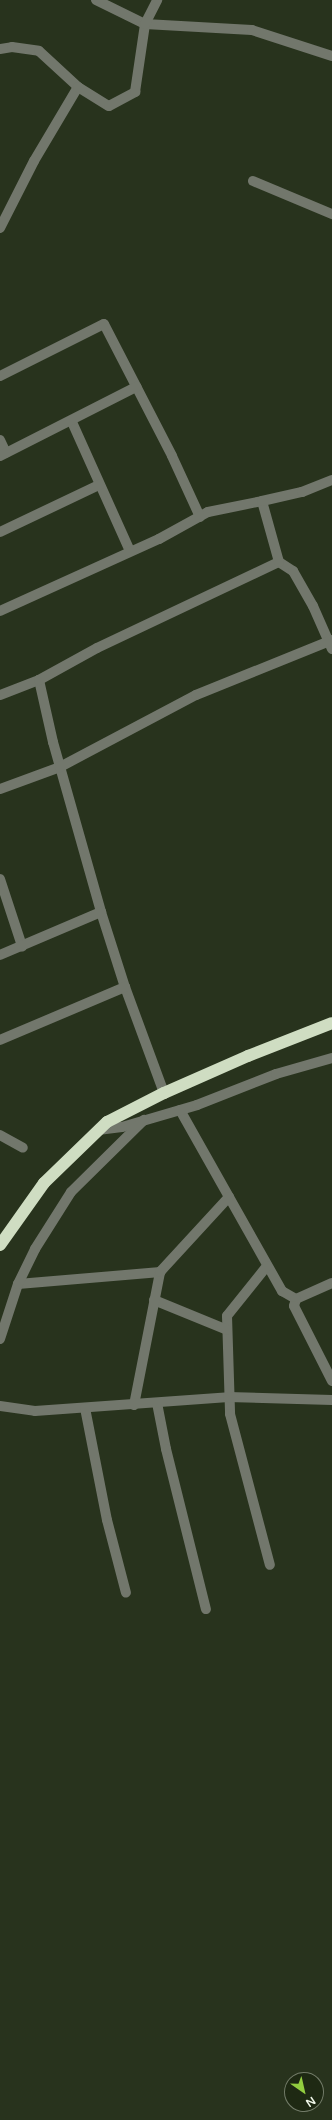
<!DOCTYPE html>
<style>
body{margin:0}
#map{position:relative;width:332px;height:2120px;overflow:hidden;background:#28331d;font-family:"Varela Round",sans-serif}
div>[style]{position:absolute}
.minor>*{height:10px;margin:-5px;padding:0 5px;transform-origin:5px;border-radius:5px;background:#72776c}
.highway>*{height:12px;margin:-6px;padding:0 6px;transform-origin:6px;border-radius:6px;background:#cfddc2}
span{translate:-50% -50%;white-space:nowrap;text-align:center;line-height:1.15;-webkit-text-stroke:4px #1e2913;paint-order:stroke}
.north{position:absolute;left:284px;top:2072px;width:40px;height:40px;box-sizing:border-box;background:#1e2913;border:1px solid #727b68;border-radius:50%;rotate:146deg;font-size:11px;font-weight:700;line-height:16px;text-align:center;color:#eff6e8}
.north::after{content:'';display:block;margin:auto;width:14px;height:18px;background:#92cd3f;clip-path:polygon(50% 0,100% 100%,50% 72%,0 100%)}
</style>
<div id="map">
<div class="minor">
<i style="left:96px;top:0;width:55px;rotate:26.1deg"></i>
<i style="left:145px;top:24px;width:107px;rotate:3.2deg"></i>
<i style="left:252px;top:30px;width:84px;rotate:18deg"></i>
<i style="left:0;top:49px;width:12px;rotate:-9deg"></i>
<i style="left:12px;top:47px;width:27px;rotate:8deg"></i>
<i style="left:39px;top:51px;width:53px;rotate:42.7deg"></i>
<i style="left:253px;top:181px;width:86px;rotate:22.7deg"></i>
<i style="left:0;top:228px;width:75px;rotate:-63.1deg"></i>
<i style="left:34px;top:161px;width:86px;rotate:-59.3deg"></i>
<i style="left:78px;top:87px;width:36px;rotate:32deg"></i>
<i style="left:109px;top:106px;width:30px;rotate:-28deg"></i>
<i style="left:135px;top:92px;width:69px;rotate:-81.6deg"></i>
<i style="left:145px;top:24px;width:27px;rotate:-63deg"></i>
<i style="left:0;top:376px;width:116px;rotate:-26.6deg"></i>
<i style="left:104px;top:324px;width:148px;rotate:62.7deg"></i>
<i style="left:172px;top:456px;width:67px;rotate:65.3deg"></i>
<i style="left:72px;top:422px;width:141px;rotate:65.8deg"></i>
<i style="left:0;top:440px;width:14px;rotate:65deg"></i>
<i style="left:0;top:456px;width:153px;rotate:-26.9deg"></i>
<i style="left:0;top:532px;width:110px;rotate:-25.4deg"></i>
<i style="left:279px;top:562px;width:17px;rotate:33deg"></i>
<i style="left:293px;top:571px;width:40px;rotate:60.3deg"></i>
<i style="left:313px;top:606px;width:47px;rotate:66.2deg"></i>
<i style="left:0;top:611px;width:175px;rotate:-24.4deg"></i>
<i style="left:159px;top:539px;width:56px;rotate:-28.9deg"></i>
<i style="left:208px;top:512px;width:55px;rotate:-11.5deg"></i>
<i style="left:39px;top:680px;width:64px;rotate:77.3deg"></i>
<i style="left:53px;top:742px;width:177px;rotate:74.2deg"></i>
<i style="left:101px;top:912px;width:79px;rotate:72.3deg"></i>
<i style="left:125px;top:987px;width:113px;rotate:69.8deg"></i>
<i style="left:0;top:695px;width:42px;rotate:-21deg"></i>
<i style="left:39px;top:680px;width:66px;rotate:-28.9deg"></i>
<i style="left:97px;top:648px;width:201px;rotate:-25.3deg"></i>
<i style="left:279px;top:562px;width:63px;rotate:-105.6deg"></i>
<i style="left:262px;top:501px;width:41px;rotate:-12.7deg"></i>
<i style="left:302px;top:492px;width:32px;rotate:-22deg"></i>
<i style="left:0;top:789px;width:64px;rotate:-20.1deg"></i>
<i style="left:60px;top:767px;width:154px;rotate:-27.9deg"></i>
<i style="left:196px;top:695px;width:147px;rotate:-22deg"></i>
<i style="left:0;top:879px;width:71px;rotate:71.8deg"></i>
<i style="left:0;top:955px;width:110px;rotate:-23.1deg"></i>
<i style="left:0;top:1040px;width:136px;rotate:-23deg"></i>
<i style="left:180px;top:1110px;width:208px;rotate:60.6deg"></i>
<i style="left:282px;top:1291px;width:16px;rotate:30deg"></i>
<i style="left:296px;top:1299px;width:39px;rotate:-24deg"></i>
<i style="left:98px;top:1130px;width:24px;rotate:-7deg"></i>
<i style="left:122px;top:1127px;width:78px;rotate:-16.3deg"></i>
<i style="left:197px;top:1105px;width:85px;rotate:-21.4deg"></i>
<i style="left:276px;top:1074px;width:58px;rotate:-15.9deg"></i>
<i style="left:0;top:1135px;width:26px;rotate:29deg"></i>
<i style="left:267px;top:1266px;width:64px;rotate:128.7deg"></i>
<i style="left:227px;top:1316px;width:98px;rotate:88.2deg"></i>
<i style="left:230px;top:1414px;width:156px;rotate:75.2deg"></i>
<i style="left:18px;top:1284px;width:143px;rotate:-4.8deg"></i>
<i style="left:296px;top:1299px;width:7px;rotate:106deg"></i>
<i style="left:294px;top:1306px;width:84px;rotate:63.1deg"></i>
<i style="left:154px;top:1300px;width:79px;rotate:22.3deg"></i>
<i style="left:0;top:1339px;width:58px;rotate:-71.9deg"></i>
<i style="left:18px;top:1284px;width:39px;rotate:-64deg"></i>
<i style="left:35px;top:1249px;width:67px;rotate:-57.7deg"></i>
<i style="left:71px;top:1192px;width:103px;rotate:-44.6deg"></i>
<i style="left:157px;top:1403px;width:47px;rotate:78.9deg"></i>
<i style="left:166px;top:1449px;width:165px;rotate:76deg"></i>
<i style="left:134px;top:1405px;width:136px;rotate:-78.9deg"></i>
<i style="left:160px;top:1272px;width:102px;rotate:-47.4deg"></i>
<i style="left:0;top:1406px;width:35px;rotate:8deg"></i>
<i style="left:35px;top:1411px;width:194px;rotate:-4.1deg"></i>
<i style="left:228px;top:1397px;width:104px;rotate:1.7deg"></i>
<i style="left:85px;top:1408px;width:114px;rotate:78.9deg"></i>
<i style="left:107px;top:1520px;width:75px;rotate:75.4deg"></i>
</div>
<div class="highway">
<i style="left:0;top:1245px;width:76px;rotate:-54.6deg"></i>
<i style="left:44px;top:1183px;width:88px;rotate:-44.1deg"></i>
<i style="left:107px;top:1122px;width:64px;rotate:-27deg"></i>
<i style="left:164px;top:1093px;width:92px;rotate:-23.8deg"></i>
<i style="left:248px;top:1056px;width:90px;rotate:-21.4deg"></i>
</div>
<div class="north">N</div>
</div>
